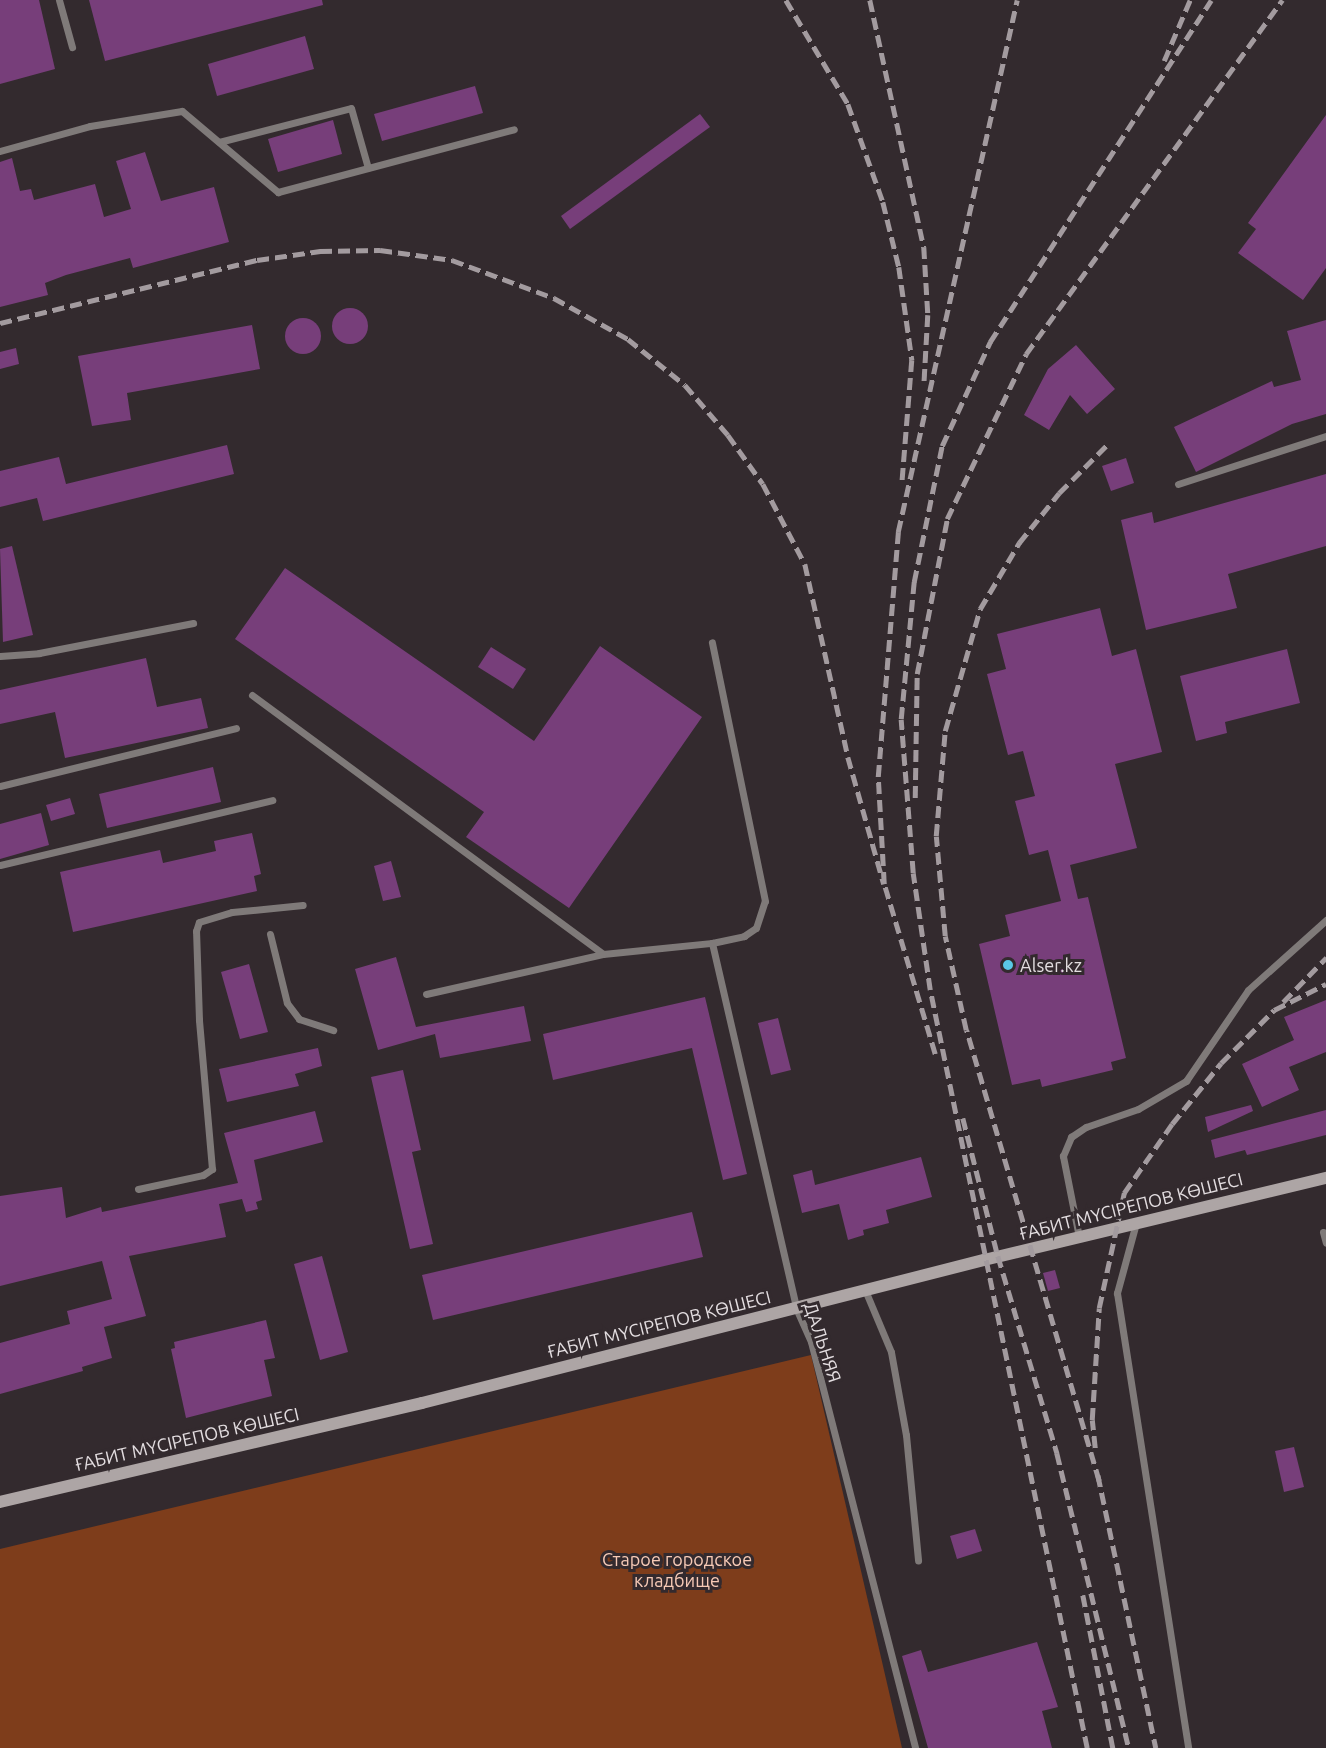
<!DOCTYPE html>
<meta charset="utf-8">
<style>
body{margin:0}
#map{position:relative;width:1326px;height:1748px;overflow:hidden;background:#332a2e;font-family:Ubuntu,sans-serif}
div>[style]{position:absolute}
.green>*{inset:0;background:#7e3d1b}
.building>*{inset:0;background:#773e7a}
.round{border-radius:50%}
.service>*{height:7px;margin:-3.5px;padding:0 3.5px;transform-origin:3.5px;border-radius:3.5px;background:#7f7a79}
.secondary>*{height:12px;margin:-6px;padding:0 6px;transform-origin:6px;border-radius:6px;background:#ada5a5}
.rail>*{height:4.5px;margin-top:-2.25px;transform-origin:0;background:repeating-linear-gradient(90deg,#a39b9f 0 12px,transparent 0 18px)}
.dots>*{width:16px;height:16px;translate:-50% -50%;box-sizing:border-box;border:3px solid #332a2e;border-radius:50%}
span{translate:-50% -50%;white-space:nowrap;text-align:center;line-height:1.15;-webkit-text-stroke:6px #332a2e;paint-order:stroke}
.poi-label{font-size:18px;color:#e4dee1}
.left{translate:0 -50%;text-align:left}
.street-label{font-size:18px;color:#e4dee1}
.park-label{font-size:18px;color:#f7cab6}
</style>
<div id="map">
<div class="green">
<i style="clip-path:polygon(811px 1355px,902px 1748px,0 1748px,0 1549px)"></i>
</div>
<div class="building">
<i style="clip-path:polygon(0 0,39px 0,55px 69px,0 84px)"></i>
<i style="clip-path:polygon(89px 0,322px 0,323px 5px,105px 61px)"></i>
<i style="clip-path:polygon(305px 36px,314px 69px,217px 96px,208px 64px)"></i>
<i style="clip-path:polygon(475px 86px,483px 113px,382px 141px,374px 114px)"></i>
<i style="clip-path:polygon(700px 114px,710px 127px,570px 229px,561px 216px)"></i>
<i style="clip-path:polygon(1326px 115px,1326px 268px,1303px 300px,1238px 253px,1256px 229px,1248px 223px)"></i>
<i style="clip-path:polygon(333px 120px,342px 154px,278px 172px,268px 139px)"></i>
<i style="clip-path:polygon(145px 152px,161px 201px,214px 187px,229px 242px,133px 268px,130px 258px,66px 275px,45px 283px,48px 295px,0 307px,0 162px,12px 158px,20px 191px,31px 189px,34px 200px,95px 184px,104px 217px,131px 209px,116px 161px)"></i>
<i class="round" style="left:332px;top:308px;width:36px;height:36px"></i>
<i class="round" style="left:285px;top:318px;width:36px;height:36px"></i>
<i style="clip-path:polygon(1326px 320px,1326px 414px,1292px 424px,1196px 472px,1174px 427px,1272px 381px,1274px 387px,1301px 380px,1287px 331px)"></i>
<i style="clip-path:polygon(252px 325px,260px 369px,127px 393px,131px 420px,92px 426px,78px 356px)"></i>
<i style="clip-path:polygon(1076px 345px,1115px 389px,1087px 414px,1070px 395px,1049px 430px,1024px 415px,1048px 369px)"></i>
<i style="clip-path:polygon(16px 348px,19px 364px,0 369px,0 352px)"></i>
<i style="clip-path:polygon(227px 445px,234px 474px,43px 521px,37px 498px,0 507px,0 471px,59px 457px,66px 484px)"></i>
<i style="clip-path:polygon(1126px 458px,1134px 483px,1111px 491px,1102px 466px)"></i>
<i style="clip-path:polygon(1326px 474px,1326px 546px,1228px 574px,1237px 608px,1146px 630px,1121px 520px,1152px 512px,1154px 523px)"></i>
<i style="clip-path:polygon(12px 546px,33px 635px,3px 642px,0 549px)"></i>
<i style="clip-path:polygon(285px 568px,534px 741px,600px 646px,702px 717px,569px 908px,466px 837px,484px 812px,235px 639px)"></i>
<i style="clip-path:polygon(1100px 608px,1112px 656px,1136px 649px,1162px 752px,1115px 764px,1137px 848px,1070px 865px,1078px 899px,1088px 897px,1126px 1058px,1111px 1062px,1113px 1070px,1042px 1087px,1040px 1079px,1012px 1085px,979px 944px,1010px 936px,1005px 915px,1061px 901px,1048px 850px,1029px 855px,1015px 801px,1035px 796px,1023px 751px,1008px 755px,987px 674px,1006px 669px,997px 634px)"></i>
<i style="clip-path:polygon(491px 647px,526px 669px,513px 689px,478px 667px)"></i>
<i style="clip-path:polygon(1287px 649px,1300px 703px,1225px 722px,1227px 733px,1196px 741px,1180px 676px)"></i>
<i style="clip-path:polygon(146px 658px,157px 707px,201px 698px,208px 728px,65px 758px,55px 712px,0 724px,0 690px)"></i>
<i style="clip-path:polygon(213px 767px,221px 802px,107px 828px,99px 794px)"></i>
<i style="clip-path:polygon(70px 798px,75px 814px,51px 821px,46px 805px)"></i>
<i style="clip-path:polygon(41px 813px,49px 845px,0 859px,0 824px)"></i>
<i style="clip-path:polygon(252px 833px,261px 874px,254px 876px,257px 891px,73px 932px,60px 872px,160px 850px,163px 863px,216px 851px,214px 841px)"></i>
<i style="clip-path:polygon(391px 861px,401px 897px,383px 901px,374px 866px)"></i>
<i style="clip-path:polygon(396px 957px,416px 1027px,524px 1006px,531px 1041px,440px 1058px,435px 1034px,378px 1050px,355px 969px)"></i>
<i style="clip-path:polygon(249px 964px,268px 1032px,240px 1039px,221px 972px)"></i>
<i style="clip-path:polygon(705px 997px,747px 1174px,723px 1180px,692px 1048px,553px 1080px,543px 1034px)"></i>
<i style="clip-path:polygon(1326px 1000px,1326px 1052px,1289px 1067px,1299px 1090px,1262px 1107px,1242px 1064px,1294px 1040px,1284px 1017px)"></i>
<i style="clip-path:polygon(778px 1018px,791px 1070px,771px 1075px,758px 1023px)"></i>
<i style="clip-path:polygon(318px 1048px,322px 1066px,295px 1074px,299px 1086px,227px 1102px,219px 1069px)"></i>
<i style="clip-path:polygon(403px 1070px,421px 1150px,412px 1152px,433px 1244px,410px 1249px,371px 1077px)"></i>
<i style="clip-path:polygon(1251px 1105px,1253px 1111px,1208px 1132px,1205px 1117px)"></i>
<i style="clip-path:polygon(1326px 1110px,1326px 1135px,1247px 1155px,1245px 1150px,1215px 1158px,1211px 1140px)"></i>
<i style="clip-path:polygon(315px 1111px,323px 1142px,254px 1160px,262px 1200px,256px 1202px,258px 1209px,246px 1212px,242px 1199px,219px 1204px,226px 1237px,129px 1256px,146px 1316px,104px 1327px,112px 1358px,82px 1367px,83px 1371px,0 1394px,0 1343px,70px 1324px,67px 1311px,112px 1299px,102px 1261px,0 1286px,0 1196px,62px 1187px,66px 1218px,101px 1207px,102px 1212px,238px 1183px,224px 1133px)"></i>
<i style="clip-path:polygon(921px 1157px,932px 1197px,886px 1210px,889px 1223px,863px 1230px,864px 1235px,848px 1240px,839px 1204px,802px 1213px,793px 1175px,812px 1170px,815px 1185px)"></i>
<i style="clip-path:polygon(692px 1212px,703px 1257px,433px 1320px,422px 1275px)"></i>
<i style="clip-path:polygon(322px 1256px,348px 1352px,320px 1360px,294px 1264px)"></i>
<i style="clip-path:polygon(1055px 1270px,1060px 1288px,1048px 1291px,1043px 1273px)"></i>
<i style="clip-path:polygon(266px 1320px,275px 1358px,264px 1360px,272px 1396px,186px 1418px,171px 1349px,175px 1348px,174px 1342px)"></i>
<i style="clip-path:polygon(1294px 1447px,1304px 1487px,1284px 1492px,1275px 1451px)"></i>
<i style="clip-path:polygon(975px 1529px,982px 1551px,957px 1559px,950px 1536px)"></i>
<i style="clip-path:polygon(1037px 1642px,1058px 1707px,1042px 1711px,1052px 1748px,928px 1748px,902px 1656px,921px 1650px,928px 1672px)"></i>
</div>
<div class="service">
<i style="left:59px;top:0;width:49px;rotate:74.5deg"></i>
<i style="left:219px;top:142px;width:136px;rotate:-14.4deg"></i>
<i style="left:351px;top:108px;width:62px;rotate:74.2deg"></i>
<i style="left:0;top:151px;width:93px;rotate:-15.5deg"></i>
<i style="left:90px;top:126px;width:93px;rotate:-9.3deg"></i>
<i style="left:182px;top:111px;width:126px;rotate:40.2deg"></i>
<i style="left:278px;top:192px;width:244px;rotate:-14.9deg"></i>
<i style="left:1178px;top:484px;width:156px;rotate:-18deg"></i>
<i style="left:0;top:656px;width:39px;rotate:-4deg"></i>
<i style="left:39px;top:653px;width:157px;rotate:-11deg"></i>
<i style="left:252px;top:695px;width:436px;rotate:36.4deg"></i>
<i style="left:603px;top:954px;width:110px;rotate:-5.8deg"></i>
<i style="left:712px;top:943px;width:33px;rotate:-12deg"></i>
<i style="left:744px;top:936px;width:14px;rotate:-34deg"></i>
<i style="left:756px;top:928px;width:28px;rotate:-72deg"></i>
<i style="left:765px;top:901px;width:264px;rotate:-101.6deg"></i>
<i style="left:0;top:786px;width:243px;rotate:-13.8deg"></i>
<i style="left:0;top:865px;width:280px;rotate:-13.4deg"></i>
<i style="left:270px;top:934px;width:71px;rotate:76.2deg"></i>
<i style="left:287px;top:1003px;width:20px;rotate:53deg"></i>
<i style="left:299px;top:1019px;width:36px;rotate:18deg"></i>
<i style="left:712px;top:943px;width:375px;rotate:77deg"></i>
<i style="left:796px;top:1308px;width:37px;rotate:66deg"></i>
<i style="left:811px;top:1342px;width:419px;rotate:75.6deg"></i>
<i style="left:426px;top:994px;width:181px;rotate:-12.7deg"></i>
<i style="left:138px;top:1189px;width:66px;rotate:-12.2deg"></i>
<i style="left:203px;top:1175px;width:11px;rotate:-34deg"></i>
<i style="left:212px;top:1169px;width:150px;rotate:-95deg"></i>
<i style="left:199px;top:1020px;width:89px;rotate:-91.9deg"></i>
<i style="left:196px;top:931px;width:9px;rotate:-72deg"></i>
<i style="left:199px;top:922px;width:34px;rotate:-17deg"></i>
<i style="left:232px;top:912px;width:71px;rotate:-5.6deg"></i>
<i style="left:1136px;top:1223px;width:73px;rotate:105.2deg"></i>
<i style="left:1117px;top:1293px;width:461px;rotate:81.1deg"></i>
<i style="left:1323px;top:1232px;width:11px;rotate:75deg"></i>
<i style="left:1079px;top:1237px;width:83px;rotate:-101.2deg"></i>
<i style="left:1063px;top:1156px;width:21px;rotate:-67deg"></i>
<i style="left:1071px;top:1137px;width:18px;rotate:-34deg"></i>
<i style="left:1086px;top:1127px;width:55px;rotate:-19.1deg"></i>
<i style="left:1138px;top:1109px;width:56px;rotate:-30.3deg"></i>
<i style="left:1186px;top:1081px;width:110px;rotate:-55.7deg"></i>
<i style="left:1248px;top:990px;width:105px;rotate:-41.9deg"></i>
<i style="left:865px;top:1290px;width:67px;rotate:67.2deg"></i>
<i style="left:891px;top:1352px;width:84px;rotate:79.8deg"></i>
<i style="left:906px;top:1435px;width:126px;rotate:84.5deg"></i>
</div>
<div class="secondary">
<i style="left:0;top:1502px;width:433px;rotate:-13.2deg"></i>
<i style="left:422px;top:1403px;width:580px;rotate:-14.28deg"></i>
<i style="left:984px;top:1260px;width:352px;rotate:-13.5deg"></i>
</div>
<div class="rail">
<i style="left:786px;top:0;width:121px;rotate:59.2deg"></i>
<i style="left:848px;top:104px;width:104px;rotate:70.3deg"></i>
<i style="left:883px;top:202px;width:67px;rotate:76.2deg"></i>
<i style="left:899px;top:267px;width:94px;rotate:82deg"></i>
<i style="left:912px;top:360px;width:124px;rotate:94.6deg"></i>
<i style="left:870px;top:0;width:253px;rotate:77.7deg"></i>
<i style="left:924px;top:247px;width:68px;rotate:86.6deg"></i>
<i style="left:928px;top:315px;width:71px;rotate:93.2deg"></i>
<i style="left:1164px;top:61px;width:66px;rotate:-66.9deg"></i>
<i style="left:0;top:323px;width:265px;rotate:-13.8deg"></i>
<i style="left:257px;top:260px;width:64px;rotate:-8.1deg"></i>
<i style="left:320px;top:251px;width:60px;rotate:-1deg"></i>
<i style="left:380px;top:250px;width:73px;rotate:7.9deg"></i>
<i style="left:452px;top:260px;width:109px;rotate:20.4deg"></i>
<i style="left:554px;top:298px;width:85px;rotate:29deg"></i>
<i style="left:628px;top:339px;width:73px;rotate:38.9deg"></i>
<i style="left:685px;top:385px;width:66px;rotate:49.3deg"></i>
<i style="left:728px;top:435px;width:60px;rotate:54.5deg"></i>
<i style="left:763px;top:484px;width:90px;rotate:62.3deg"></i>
<i style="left:805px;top:564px;width:198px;rotate:77.4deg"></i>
<i style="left:848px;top:757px;width:132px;rotate:74.2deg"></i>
<i style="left:915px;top:798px;width:124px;rotate:-89.1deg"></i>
<i style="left:917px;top:674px;width:158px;rotate:-79deg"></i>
<i style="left:947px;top:519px;width:183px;rotate:-64.4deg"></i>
<i style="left:1026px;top:354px;width:437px;rotate:-54.1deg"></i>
<i style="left:1283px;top:1002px;width:62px;rotate:-45.7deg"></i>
<i style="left:935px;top:1054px;width:177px;rotate:-106.7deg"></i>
<i style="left:884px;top:884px;width:107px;rotate:-93.2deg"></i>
<i style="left:878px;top:777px;width:246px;rotate:-85.3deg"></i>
<i style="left:898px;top:532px;width:545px;rotate:-77.39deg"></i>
<i style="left:963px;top:1118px;width:142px;rotate:75.8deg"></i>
<i style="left:998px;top:1256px;width:206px;rotate:73.3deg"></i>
<i style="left:1057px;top:1453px;width:304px;rotate:76.3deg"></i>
<i style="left:1095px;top:1448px;width:28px;rotate:-96deg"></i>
<i style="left:1092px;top:1420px;width:112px;rotate:-86.4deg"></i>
<i style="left:1099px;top:1308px;width:118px;rotate:-77.7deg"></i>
<i style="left:1124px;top:1193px;width:84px;rotate:-55.2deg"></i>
<i style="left:1172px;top:1124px;width:78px;rotate:-51.2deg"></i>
<i style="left:1221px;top:1063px;width:75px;rotate:-45deg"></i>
<i style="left:1274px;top:1010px;width:58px;rotate:-26.6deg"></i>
<i style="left:1098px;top:1475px;width:279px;rotate:78deg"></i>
<i style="left:1099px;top:1481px;width:470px;rotate:-106.4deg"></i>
<i style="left:966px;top:1030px;width:96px;rotate:-102.6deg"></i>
<i style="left:945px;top:936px;width:100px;rotate:-95.1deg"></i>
<i style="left:936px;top:836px;width:105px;rotate:-85.1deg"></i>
<i style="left:945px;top:731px;width:127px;rotate:-74deg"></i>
<i style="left:980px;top:609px;width:77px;rotate:-59.4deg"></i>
<i style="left:1019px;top:543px;width:64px;rotate:-51.3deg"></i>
<i style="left:1059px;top:493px;width:68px;rotate:-45deg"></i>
<i style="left:1083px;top:1595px;width:156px;rotate:78.9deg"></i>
<i style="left:1087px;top:1748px;width:774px;rotate:-101.7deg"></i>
<i style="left:930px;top:990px;width:118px;rotate:-98.3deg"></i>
<i style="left:913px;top:873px;width:154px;rotate:-94.5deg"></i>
<i style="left:901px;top:719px;width:138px;rotate:-84.6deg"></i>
<i style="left:914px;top:582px;width:139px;rotate:-78.4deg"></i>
<i style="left:942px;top:446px;width:115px;rotate:-65.2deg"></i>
<i style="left:990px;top:342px;width:407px;rotate:-57.1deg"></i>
</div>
<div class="dots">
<i style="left:1008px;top:965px;background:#5ac8e6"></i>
</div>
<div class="poi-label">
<span class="left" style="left:1020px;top:965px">Alser.kz</span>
</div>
<div class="street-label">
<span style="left:1131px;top:1206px;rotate:-14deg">ҒАБИТ МҮСІРЕПОВ КӨШЕСІ</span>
<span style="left:659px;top:1324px;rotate:-14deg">ҒАБИТ МҮСІРЕПОВ КӨШЕСІ</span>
<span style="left:823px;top:1342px;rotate:72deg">ДАЛЬНЯЯ</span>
<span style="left:187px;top:1439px;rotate:-13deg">ҒАБИТ МҮСІРЕПОВ КӨШЕСІ</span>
</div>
<div class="park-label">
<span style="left:677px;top:1570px">Старое городское<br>кладбище</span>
</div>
</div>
